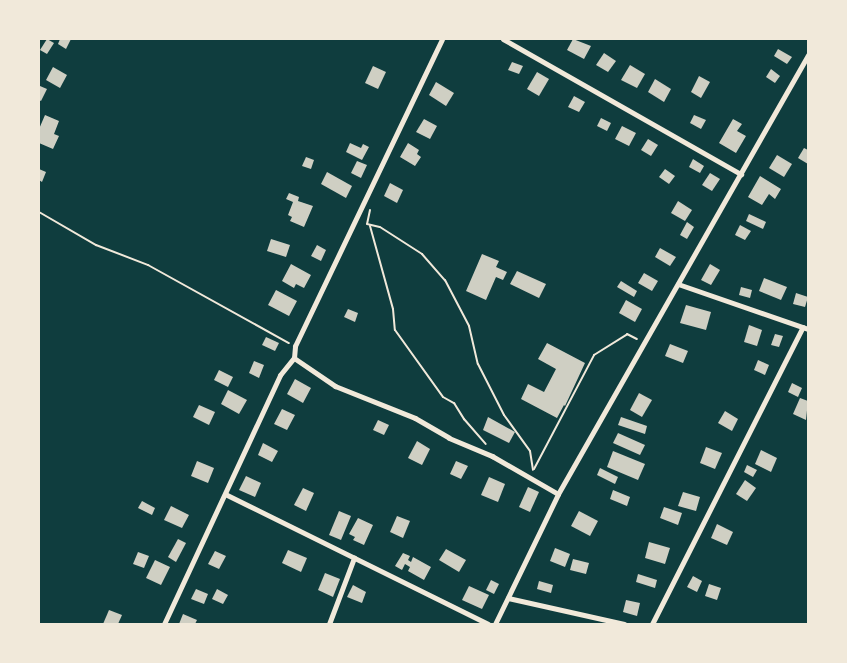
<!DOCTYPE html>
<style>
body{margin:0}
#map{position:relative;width:847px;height:663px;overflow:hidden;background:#0f3d3e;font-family:Manrope,sans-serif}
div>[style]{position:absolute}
.building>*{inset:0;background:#cfcfc3}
.path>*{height:2px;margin:-1px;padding:0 1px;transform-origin:1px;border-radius:1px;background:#f1e9da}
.minor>*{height:5px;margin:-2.5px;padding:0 2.5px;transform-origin:2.5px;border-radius:2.5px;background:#f1e9da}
span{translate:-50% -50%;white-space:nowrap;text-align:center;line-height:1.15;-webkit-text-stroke:4px #f1e9da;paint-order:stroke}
.frame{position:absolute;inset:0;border:40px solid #f1e9da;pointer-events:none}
</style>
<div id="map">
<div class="building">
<i style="clip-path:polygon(47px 39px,54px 43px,47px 54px,40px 50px)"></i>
<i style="clip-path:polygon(60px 39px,71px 39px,66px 49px,58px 44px)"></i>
<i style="clip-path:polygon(573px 39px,591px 46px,584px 59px,567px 50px)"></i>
<i style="clip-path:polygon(778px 49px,792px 57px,787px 64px,774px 56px)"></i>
<i style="clip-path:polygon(604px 53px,616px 61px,608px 72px,596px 65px)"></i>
<i style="clip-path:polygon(512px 62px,523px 66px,519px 74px,508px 70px)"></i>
<i style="clip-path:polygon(630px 65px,645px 74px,637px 88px,621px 80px)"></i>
<i style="clip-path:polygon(373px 66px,386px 72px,378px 89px,365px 83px)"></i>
<i style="clip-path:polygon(53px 67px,67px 75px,60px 88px,46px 80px)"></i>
<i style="clip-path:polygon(771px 69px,780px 76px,775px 83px,766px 77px)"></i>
<i style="clip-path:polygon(537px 72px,549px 79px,539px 96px,527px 89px)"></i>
<i style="clip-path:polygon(699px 76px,710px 82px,701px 98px,691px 92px)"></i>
<i style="clip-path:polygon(655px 79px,671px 89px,664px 102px,648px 92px)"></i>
<i style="clip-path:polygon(436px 82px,454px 93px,446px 106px,429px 95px)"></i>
<i style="clip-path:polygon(40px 86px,47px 89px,41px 101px,39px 100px)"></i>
<i style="clip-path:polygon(574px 96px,585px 102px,579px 112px,568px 107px)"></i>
<i style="clip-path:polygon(45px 115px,59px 121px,54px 134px,59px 136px,53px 149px,39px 143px,39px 129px)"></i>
<i style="clip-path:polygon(694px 115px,706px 120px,701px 129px,690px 123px)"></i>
<i style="clip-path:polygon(601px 118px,611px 123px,607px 131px,597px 126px)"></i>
<i style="clip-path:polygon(424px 119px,437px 126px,430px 139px,416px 132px)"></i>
<i style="clip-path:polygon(733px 119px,742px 124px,737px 131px,746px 136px,736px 153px,719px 143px)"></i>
<i style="clip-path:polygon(622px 126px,636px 133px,629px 146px,615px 139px)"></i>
<i style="clip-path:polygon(648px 139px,658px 145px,651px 156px,641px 150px)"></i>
<i style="clip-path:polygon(350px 143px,361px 148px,363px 144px,369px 147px,362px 160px,346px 152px)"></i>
<i style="clip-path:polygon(408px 143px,419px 150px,417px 154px,421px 157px,415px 166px,400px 157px)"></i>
<i style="clip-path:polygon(804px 148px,808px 150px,808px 164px,798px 158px)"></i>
<i style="clip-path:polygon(777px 155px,792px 164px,784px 177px,769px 168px)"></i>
<i style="clip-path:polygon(306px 157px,314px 160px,311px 169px,302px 166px)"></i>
<i style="clip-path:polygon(693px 159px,704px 166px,700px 173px,689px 167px)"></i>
<i style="clip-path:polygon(357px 161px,367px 165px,361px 178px,351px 173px)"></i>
<i style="clip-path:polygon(39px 169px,46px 172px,42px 182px,39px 180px)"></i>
<i style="clip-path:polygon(665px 169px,675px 176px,669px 184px,659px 177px)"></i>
<i style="clip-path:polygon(327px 172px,352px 186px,346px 198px,321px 184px)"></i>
<i style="clip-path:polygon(710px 173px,720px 179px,712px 191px,702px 185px)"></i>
<i style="clip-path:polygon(760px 176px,781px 189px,775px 199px,769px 194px,762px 205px,748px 197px)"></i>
<i style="clip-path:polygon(390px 183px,403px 190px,397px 203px,384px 196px)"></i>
<i style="clip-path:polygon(289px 193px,299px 197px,298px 201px,313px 206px,304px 227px,290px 221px,292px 217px,288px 215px,293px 202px,286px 199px)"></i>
<i style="clip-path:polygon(678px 201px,692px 210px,685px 221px,671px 213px)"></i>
<i style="clip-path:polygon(749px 214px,766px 222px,763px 229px,746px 221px)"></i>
<i style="clip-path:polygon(687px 222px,694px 227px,687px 239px,680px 235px)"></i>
<i style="clip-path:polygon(740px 225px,751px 231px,745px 240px,735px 235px)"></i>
<i style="clip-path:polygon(271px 239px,290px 245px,286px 257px,267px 251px)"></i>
<i style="clip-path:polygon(317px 245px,326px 250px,321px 261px,311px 256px)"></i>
<i style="clip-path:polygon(660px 248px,676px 257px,670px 266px,655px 257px)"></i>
<i style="clip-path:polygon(482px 254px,499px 261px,496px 267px,507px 272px,503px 280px,496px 277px,486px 300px,466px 291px)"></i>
<i style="clip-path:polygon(291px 264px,311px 275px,304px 288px,296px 284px,294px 288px,282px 281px)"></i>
<i style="clip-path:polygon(710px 264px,720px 270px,711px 285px,701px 280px)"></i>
<i style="clip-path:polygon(517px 271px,546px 284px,539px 298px,510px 284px)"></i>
<i style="clip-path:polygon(644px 273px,658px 281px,652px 291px,638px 283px)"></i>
<i style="clip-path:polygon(764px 278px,787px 287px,781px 300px,759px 291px)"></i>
<i style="clip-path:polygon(621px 281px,637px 291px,634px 297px,617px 287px)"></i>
<i style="clip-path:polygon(741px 287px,752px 290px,750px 298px,739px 295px)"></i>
<i style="clip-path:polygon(276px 290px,297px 301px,289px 316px,268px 305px)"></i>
<i style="clip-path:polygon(796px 293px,808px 297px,805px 307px,793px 304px)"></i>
<i style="clip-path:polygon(626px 300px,642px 309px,635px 322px,619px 313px)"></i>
<i style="clip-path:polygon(686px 305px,711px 312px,706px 330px,680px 323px)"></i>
<i style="clip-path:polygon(348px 309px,358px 313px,355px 322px,344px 317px)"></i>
<i style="clip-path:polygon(749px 325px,762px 330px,757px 346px,744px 342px)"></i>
<i style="clip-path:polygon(775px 334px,783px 336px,779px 347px,771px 345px)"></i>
<i style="clip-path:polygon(266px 337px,279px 343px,275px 351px,262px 345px)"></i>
<i style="clip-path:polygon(547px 343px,585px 363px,565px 406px,564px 405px,557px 418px,521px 399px,528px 384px,544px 392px,556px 369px,538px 359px)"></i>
<i style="clip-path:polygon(670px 344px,688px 351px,683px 363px,665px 356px)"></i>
<i style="clip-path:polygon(758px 360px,769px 365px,765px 375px,754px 370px)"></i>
<i style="clip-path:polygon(254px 361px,264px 365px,259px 378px,249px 373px)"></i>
<i style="clip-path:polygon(219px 370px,233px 377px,228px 387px,214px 380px)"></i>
<i style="clip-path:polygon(295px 379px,311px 388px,303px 403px,287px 394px)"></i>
<i style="clip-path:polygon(792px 383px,802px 388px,798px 397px,788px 392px)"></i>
<i style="clip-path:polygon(228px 390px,247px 400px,239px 414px,221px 404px)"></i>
<i style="clip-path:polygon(639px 393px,652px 400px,642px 417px,630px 410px)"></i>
<i style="clip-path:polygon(800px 398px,808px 401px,806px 420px,793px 414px)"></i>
<i style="clip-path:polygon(199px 405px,215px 412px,209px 425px,193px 417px)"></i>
<i style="clip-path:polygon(282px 409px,295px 415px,287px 430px,274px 424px)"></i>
<i style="clip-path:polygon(725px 411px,738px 419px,732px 431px,718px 423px)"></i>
<i style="clip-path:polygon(488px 417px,515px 432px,509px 443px,483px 430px)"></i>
<i style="clip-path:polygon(621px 417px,647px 426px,645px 434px,618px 425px)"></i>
<i style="clip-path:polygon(378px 420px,389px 425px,384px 435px,373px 430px)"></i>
<i style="clip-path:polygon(618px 433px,645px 445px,640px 455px,613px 443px)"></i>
<i style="clip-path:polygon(417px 441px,430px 449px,422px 465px,408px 458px)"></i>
<i style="clip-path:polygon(263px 443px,278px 451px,272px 462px,258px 455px)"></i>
<i style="clip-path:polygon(706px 447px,722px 453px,715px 469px,700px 463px)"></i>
<i style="clip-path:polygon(761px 450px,777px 458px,771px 472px,755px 464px)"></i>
<i style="clip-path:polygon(613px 451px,645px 464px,638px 480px,607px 467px)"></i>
<i style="clip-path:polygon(197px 461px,214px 468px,208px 483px,191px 476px)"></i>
<i style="clip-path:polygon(456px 461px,468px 466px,461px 479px,450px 474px)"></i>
<i style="clip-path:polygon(747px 465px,757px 470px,753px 477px,744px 472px)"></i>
<i style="clip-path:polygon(600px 468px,618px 477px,615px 484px,597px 475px)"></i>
<i style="clip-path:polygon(246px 476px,261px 483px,255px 497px,239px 490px)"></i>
<i style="clip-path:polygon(489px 477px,505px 484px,498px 502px,481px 495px)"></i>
<i style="clip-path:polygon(745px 480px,756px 488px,747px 501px,736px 494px)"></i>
<i style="clip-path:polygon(528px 487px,539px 492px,530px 512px,519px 507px)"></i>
<i style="clip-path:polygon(303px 488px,314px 493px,306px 511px,294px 505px)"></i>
<i style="clip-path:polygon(613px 490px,630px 497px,627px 506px,610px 499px)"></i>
<i style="clip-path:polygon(683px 492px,700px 497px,696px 511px,678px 506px)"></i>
<i style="clip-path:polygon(142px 501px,155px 508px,152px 515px,138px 508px)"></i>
<i style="clip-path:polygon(171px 506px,189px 515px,182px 528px,164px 520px)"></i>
<i style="clip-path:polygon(664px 507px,682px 513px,678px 525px,660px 518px)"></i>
<i style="clip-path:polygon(339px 511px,351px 516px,341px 540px,329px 535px)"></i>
<i style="clip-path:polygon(579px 511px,598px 521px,590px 536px,571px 526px)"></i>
<i style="clip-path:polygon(397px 516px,410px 521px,403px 538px,390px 532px)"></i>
<i style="clip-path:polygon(358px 518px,373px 525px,364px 545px,353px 540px,355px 537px,349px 534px)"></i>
<i style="clip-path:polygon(717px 524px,733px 532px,727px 545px,711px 538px)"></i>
<i style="clip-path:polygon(178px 539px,186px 543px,176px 562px,168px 557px)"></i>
<i style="clip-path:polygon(649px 542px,670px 548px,665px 564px,645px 558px)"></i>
<i style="clip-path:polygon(555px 548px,570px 554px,565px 567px,550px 561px)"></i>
<i style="clip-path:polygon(446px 549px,466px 560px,459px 572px,439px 560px)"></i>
<i style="clip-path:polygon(288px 550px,307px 558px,301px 572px,282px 563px)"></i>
<i style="clip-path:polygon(215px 551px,226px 556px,219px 569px,208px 564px)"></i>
<i style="clip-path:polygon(138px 552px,149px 556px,144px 568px,133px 564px)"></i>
<i style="clip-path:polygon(403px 553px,410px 556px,408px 560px,411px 562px,413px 557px,431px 567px,424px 580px,408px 571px,410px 567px,405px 564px,402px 570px,395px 566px)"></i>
<i style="clip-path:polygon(573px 559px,589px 563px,586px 574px,570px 570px)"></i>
<i style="clip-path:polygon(155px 560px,170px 567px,161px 585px,146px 578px)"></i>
<i style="clip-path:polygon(325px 573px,340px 579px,333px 597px,318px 590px)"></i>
<i style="clip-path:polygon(638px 574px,657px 580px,655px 588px,636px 582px)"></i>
<i style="clip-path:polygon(693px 576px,702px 581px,697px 592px,687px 587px)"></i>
<i style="clip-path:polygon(491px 580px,499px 584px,494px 594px,486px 590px)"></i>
<i style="clip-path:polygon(539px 581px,553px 585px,551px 593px,537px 589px)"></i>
<i style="clip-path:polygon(709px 584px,721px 588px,717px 600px,705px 596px)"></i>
<i style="clip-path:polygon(353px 585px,366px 592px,362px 603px,347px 597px)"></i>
<i style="clip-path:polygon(469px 586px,489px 595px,482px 609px,462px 600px)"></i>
<i style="clip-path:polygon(196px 589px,208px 594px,204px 604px,191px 599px)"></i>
<i style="clip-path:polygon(217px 589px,228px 595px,223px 604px,212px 599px)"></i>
<i style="clip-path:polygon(626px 600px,640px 603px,637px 616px,623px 612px)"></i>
<i style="clip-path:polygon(109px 610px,122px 615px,118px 624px,103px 624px)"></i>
<i style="clip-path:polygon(183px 614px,197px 620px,195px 624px,179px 624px)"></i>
</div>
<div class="path">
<i style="left:370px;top:210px;width:14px;rotate:102deg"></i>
<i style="left:367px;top:224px;width:13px;rotate:13deg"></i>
<i style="left:380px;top:227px;width:50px;rotate:32.7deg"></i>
<i style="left:422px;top:254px;width:35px;rotate:49deg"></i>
<i style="left:445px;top:280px;width:52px;rotate:62.4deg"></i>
<i style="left:469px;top:326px;width:39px;rotate:77deg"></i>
<i style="left:478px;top:364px;width:57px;rotate:63deg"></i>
<i style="left:504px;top:415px;width:44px;rotate:54.2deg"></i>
<i style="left:530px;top:451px;width:19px;rotate:81deg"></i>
<i style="left:39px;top:212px;width:66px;rotate:30.1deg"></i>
<i style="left:96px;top:245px;width:56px;rotate:21deg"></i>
<i style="left:148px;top:265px;width:161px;rotate:29deg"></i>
<i style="left:370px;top:226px;width:86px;rotate:74.5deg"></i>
<i style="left:393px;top:309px;width:21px;rotate:85deg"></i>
<i style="left:395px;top:330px;width:82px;rotate:54.4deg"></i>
<i style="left:443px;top:397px;width:13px;rotate:29deg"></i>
<i style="left:454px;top:403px;width:19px;rotate:58deg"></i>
<i style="left:464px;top:419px;width:33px;rotate:49deg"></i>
<i style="left:534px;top:469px;width:129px;rotate:-62.2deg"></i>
<i style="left:594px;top:355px;width:39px;rotate:-32deg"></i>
<i style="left:627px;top:334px;width:11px;rotate:27deg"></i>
</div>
<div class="minor">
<i style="left:503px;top:39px;width:274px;rotate:29.6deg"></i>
<i style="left:678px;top:284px;width:138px;rotate:19.1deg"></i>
<i style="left:294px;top:358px;width:50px;rotate:34.3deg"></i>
<i style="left:335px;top:386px;width:86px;rotate:21.8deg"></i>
<i style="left:415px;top:418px;width:39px;rotate:30deg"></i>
<i style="left:449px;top:438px;width:47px;rotate:22.7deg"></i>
<i style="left:492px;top:456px;width:76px;rotate:29.9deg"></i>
<i style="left:225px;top:494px;width:293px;rotate:26.3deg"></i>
<i style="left:508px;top:598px;width:119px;rotate:12.6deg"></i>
<i style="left:164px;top:624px;width:275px;rotate:-65deg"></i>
<i style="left:280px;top:375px;width:22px;rotate:-51deg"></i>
<i style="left:294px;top:358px;width:12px;rotate:-85deg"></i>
<i style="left:295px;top:346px;width:340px;rotate:-64.4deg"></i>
<i style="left:329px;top:624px;width:71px;rotate:-69.3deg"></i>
<i style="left:495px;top:624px;width:144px;rotate:-64.1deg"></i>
<i style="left:558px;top:494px;width:505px;rotate:-60.34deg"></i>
<i style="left:652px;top:624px;width:333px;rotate:-63.1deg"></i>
</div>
<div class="frame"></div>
</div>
